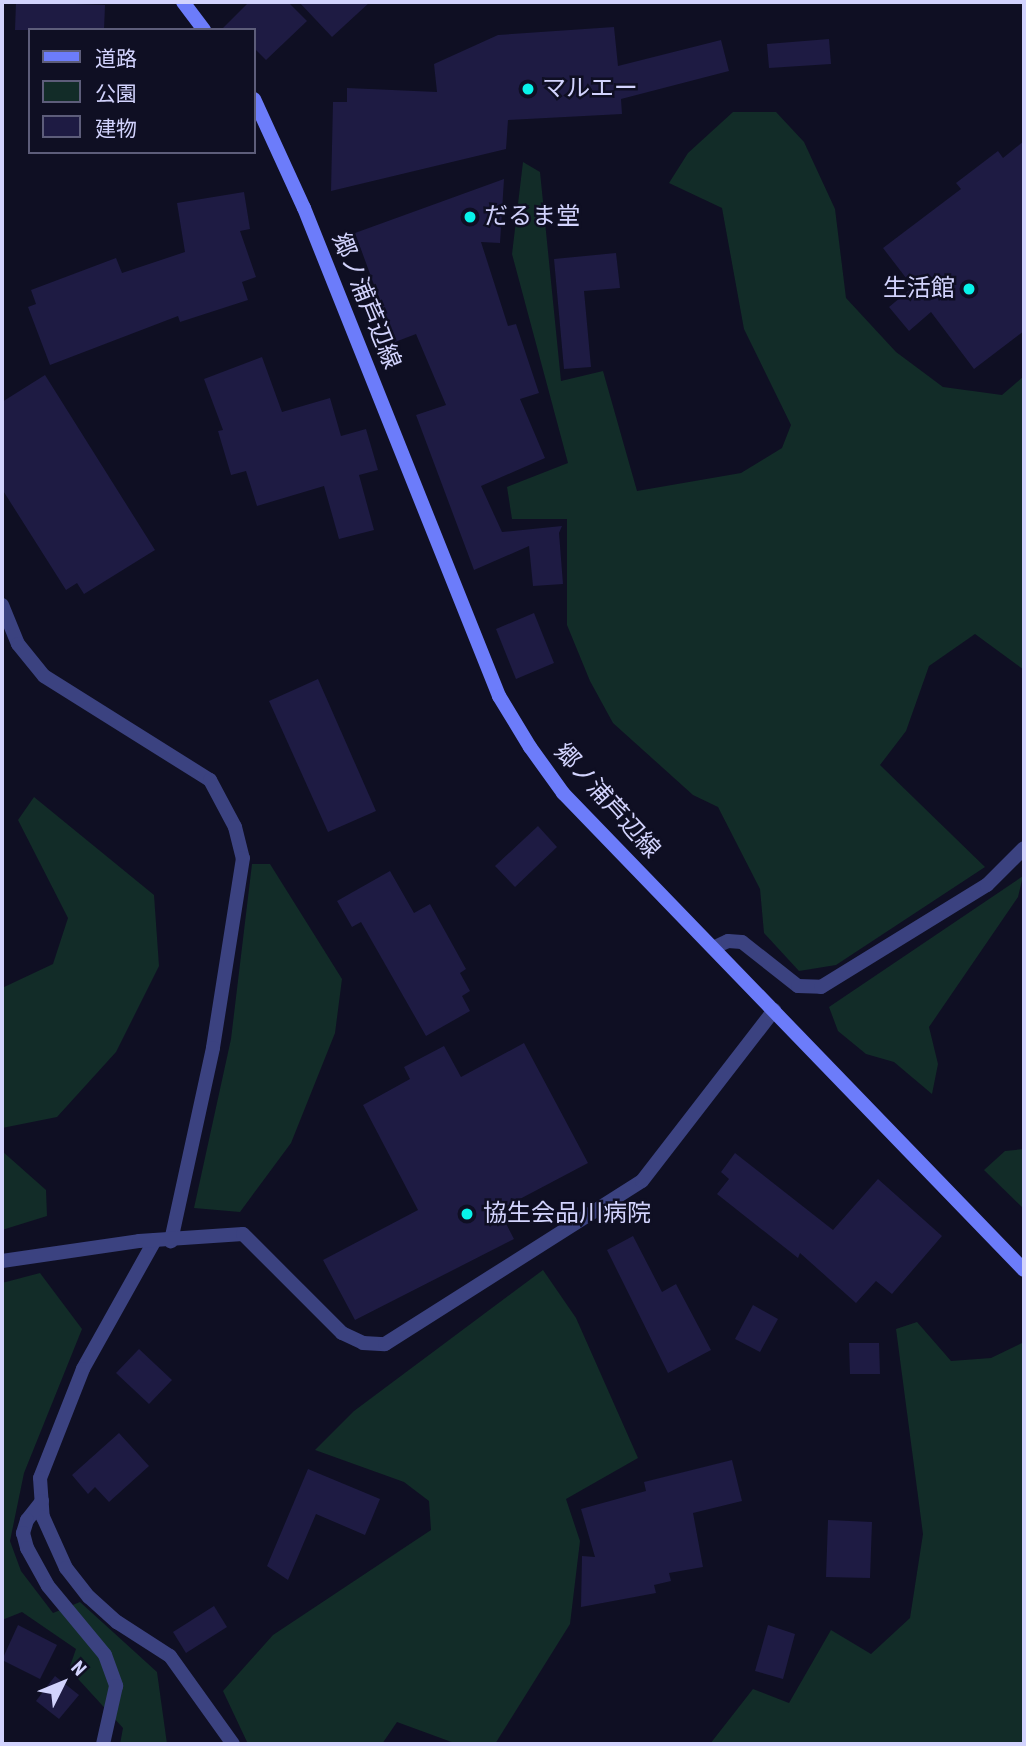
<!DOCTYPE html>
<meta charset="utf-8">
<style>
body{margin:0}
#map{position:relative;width:1026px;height:1746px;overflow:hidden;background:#0f0f23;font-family:"Roboto Condensed","Noto Sans JP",sans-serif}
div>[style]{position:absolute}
.green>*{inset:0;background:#122c28}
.building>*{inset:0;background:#1e1b43}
.minor>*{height:14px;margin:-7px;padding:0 7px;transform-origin:7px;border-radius:7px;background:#3b4280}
.secondary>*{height:14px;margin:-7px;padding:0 7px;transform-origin:7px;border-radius:7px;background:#6c7cfa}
.dots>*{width:19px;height:19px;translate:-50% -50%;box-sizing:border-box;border:4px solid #0f0f23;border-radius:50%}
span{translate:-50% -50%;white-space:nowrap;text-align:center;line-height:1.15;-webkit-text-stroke:5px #0f0f23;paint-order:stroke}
.poi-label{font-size:24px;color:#d2d3fd}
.left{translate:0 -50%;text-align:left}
.right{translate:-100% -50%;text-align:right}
.street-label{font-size:24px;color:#d2d3fd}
.frame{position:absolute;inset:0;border:4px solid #d2d3fd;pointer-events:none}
.legend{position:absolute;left:28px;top:28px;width:228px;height:126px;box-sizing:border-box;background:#0f0f23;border:2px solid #5d5d7a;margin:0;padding:9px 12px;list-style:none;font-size:21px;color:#d2d3fd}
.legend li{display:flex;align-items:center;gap:14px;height:35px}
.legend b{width:35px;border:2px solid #5d5d7a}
.north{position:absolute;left:28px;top:1648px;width:70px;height:70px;-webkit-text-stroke:5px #0f0f23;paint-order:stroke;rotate:47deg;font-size:19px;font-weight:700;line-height:28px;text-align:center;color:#d2d3fd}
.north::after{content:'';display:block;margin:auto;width:24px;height:32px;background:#d2d3fd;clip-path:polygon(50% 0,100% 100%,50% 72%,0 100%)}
</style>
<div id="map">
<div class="green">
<i style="clip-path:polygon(733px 112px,776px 112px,804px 142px,835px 209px,846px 298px,896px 352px,943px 387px,1002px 395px,1024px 376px,1024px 670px,975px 634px,929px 666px,906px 731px,880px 765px,985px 867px,836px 965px,799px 971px,764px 933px,760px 889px,718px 807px,693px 795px,613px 723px,590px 681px,567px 625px,567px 519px,512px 519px,507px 487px,568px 463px,512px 254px,523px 162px,540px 172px,561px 381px,603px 371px,637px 491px,741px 473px,782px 448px,791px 425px,744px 329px,722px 208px,669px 183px,688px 153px)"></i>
<i style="clip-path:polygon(34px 797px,154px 895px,159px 966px,116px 1052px,57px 1117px,2px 1128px,2px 988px,53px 964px,68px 918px,18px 820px)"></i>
<i style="clip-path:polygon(252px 864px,270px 864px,342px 979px,335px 1033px,291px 1143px,240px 1212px,194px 1208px,231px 1039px)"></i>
<i style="clip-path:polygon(1023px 876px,1018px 897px,929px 1027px,938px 1064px,932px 1094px,894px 1062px,866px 1054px,838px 1031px,829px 1007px)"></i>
<i style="clip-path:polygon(1024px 1149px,1024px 1209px,984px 1170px,1005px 1151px)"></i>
<i style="clip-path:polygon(2px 1151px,46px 1190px,47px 1216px,2px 1230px)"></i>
<i style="clip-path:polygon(543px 1270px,576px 1318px,638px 1458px,566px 1499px,580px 1541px,570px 1624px,495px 1744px,457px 1744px,397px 1722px,382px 1744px,248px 1744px,223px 1691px,273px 1635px,431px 1530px,429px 1501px,404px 1482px,315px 1450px,354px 1411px)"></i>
<i style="clip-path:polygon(40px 1273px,82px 1329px,24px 1473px,10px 1541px,21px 1571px,53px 1613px,80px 1602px,157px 1672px,167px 1744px,120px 1744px,123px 1728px,69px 1669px,76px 1649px,22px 1612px,2px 1620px,2px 1283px)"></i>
<i style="clip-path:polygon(917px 1322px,951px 1361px,991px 1358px,1024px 1342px,1024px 1744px,710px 1744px,753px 1689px,789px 1703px,831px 1630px,871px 1654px,910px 1618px,923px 1534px,896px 1329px)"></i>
</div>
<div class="building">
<i style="clip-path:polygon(16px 2px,105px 5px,104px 30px,15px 30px)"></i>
<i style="clip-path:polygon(249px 2px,288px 2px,307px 21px,266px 60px,254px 48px,254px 30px,221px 30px)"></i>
<i style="clip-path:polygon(299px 2px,370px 2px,332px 37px)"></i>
<i style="clip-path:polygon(614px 27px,618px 66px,721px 40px,729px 71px,621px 99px,622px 114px,508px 120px,506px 149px,331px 191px,333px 102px,347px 102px,347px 88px,437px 92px,434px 64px,498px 35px)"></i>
<i style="clip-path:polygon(829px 39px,831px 64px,769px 68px,767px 44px)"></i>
<i style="clip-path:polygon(1024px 141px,1024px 331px,974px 369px,931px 312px,909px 331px,889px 307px,913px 287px,883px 248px,961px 189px,956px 183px,998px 151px,1003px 158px)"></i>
<i style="clip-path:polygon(504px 179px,500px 243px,481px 242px,508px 326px,516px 324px,539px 393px,520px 399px,545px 458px,481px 486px,502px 532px,562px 526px,559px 533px,563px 584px,533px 586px,529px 546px,474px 570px,416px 415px,446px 405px,416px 334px,395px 342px,355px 233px)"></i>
<i style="clip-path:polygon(244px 192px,250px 229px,240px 231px,256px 277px,242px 282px,248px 300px,180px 322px,178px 316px,50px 365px,28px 307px,36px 304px,31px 290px,116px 258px,122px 273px,185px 252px,177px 203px)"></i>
<i style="clip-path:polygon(616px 253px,620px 288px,584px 291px,591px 367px,564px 369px,554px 259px)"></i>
<i style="clip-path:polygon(262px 357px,282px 412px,330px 398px,341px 436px,366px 429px,378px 470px,359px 475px,374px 530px,339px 539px,324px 486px,257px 506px,246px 471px,231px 475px,218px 431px,223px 430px,204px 379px)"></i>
<i style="clip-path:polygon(45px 375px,155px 550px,84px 594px,77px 583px,66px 590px,2px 489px,2px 402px)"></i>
<i style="clip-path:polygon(534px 613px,554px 663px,516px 679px,496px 629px)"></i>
<i style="clip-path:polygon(318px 679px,376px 811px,328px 832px,269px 701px)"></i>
<i style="clip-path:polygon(538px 826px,557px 847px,515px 887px,495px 866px)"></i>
<i style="clip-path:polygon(390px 871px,414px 913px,430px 904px,466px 969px,460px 973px,470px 991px,462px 996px,470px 1011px,426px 1036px,361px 922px,352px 927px,337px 901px)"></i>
<i style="clip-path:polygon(524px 1043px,588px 1163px,499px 1210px,514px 1239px,355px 1320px,323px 1260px,418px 1210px,363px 1105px,410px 1079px,404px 1067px,444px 1046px,461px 1077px)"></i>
<i style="clip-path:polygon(735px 1153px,833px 1230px,878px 1179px,942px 1236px,892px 1294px,876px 1281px,856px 1303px,800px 1253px,798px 1258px,717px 1194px,729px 1179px,721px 1172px)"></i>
<i style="clip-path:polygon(633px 1236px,662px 1292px,676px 1284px,711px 1350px,668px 1373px,607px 1250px)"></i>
<i style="clip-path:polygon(753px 1305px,778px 1319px,760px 1352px,735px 1339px)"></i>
<i style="clip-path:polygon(849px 1343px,879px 1343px,880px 1374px,850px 1374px)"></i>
<i style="clip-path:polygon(139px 1349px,172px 1380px,149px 1404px,116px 1373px)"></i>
<i style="clip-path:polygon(119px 1433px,149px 1466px,109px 1502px,95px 1487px,88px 1494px,72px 1475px)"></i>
<i style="clip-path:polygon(732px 1460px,742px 1501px,693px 1513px,703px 1567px,669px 1573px,671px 1581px,654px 1585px,656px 1593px,581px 1607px,582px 1556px,595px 1557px,581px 1509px,646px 1491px,644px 1482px)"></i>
<i style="clip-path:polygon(308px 1469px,380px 1499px,365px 1535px,316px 1514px,288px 1580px,267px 1566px)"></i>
<i style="clip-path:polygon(828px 1520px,872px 1522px,870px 1578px,826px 1577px)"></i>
<i style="clip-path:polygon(214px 1606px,227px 1627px,186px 1653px,173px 1632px)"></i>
<i style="clip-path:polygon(18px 1625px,57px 1645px,40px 1679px,2px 1660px)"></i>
<i style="clip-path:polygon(768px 1625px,795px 1634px,783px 1679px,755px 1671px)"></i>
<i style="clip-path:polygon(55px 1676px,79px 1695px,59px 1719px,36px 1701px)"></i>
</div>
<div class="minor">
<i style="left:2px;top:605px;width:42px;rotate:67.7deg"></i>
<i style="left:18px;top:644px;width:41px;rotate:50.9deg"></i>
<i style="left:44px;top:676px;width:196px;rotate:32.1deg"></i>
<i style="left:210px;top:780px;width:53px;rotate:62deg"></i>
<i style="left:235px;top:827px;width:32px;rotate:76deg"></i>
<i style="left:243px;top:858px;width:192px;rotate:99deg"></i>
<i style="left:213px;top:1048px;width:198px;rotate:102.3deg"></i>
<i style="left:715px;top:947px;width:14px;rotate:-25deg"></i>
<i style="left:728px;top:941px;width:14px;rotate:4deg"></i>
<i style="left:742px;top:942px;width:71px;rotate:38.2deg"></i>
<i style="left:798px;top:986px;width:23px;rotate:2deg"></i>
<i style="left:821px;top:987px;width:195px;rotate:-31.6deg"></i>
<i style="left:987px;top:885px;width:52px;rotate:-45deg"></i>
<i style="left:155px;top:1240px;width:148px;rotate:119.2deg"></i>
<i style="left:83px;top:1369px;width:117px;rotate:111.5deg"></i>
<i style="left:40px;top:1478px;width:39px;rotate:86deg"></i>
<i style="left:43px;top:1517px;width:56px;rotate:65.7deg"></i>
<i style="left:66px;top:1568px;width:37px;rotate:52deg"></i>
<i style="left:89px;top:1597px;width:38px;rotate:42deg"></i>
<i style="left:117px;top:1622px;width:63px;rotate:32.7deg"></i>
<i style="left:170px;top:1656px;width:108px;rotate:54.4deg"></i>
<i style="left:2px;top:1261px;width:138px;rotate:-8.3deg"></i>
<i style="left:139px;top:1241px;width:104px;rotate:-3.9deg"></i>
<i style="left:243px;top:1234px;width:140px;rotate:45deg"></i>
<i style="left:342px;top:1333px;width:23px;rotate:25deg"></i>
<i style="left:363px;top:1343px;width:22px;rotate:3deg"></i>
<i style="left:385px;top:1344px;width:304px;rotate:-32.4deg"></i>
<i style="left:642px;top:1181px;width:216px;rotate:-52.3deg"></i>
<i style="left:42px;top:1501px;width:24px;rotate:128deg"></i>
<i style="left:27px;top:1520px;width:14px;rotate:107deg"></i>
<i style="left:23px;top:1533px;width:16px;rotate:75deg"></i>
<i style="left:27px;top:1548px;width:43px;rotate:61.1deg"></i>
<i style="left:48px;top:1586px;width:89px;rotate:50.4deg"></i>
<i style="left:105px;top:1655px;width:33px;rotate:70deg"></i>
<i style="left:116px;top:1686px;width:59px;rotate:102.6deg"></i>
</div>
<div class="secondary">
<i style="left:183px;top:2px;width:35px;rotate:53deg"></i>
<i style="left:254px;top:99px;width:120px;rotate:65.4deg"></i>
<i style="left:304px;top:208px;width:526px;rotate:68.22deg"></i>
<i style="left:499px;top:696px;width:60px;rotate:58.7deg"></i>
<i style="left:530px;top:747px;width:57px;rotate:54.3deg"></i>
<i style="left:563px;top:793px;width:663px;rotate:45.98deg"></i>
</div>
<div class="dots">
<i style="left:528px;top:89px;background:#08f3ea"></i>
<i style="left:470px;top:217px;background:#08f3ea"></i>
<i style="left:969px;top:289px;background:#08f3ea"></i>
<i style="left:467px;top:1214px;background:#08f3ea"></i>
</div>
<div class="poi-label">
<span class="left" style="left:542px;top:89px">マルエー</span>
<span class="left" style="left:484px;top:217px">だるま堂</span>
<span class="right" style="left:955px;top:289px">生活館</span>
<span class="left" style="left:483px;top:1214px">協生会品川病院</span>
</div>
<div class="street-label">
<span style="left:366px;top:301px;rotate:68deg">郷ノ浦芦辺線</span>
<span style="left:607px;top:801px;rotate:48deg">郷ノ浦芦辺線</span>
</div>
<div class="frame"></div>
<ul class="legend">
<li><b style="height:9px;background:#6c7cfa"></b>道路</li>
<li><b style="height:19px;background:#122c28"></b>公園</li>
<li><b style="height:19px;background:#1e1b43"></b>建物</li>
</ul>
<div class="north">N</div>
</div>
